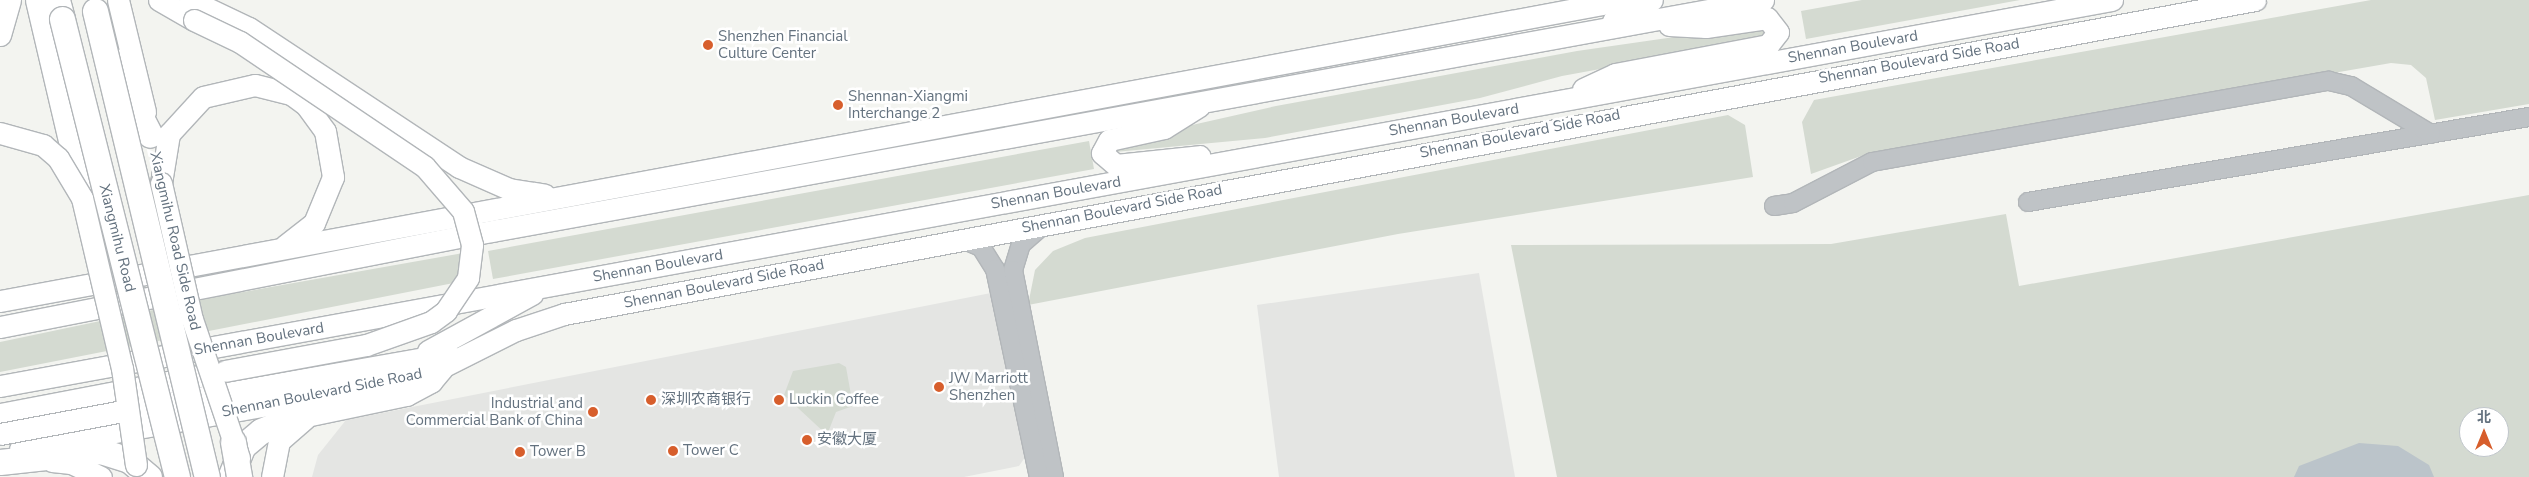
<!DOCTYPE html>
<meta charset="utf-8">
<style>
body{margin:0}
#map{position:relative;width:2529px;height:477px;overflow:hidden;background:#f3f4f0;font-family:"Nunito Sans","Noto Sans SC",sans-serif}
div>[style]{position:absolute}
.built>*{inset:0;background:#e4e5e3}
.green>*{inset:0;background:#d4dad1}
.water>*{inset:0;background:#bbc4ca}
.roads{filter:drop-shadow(1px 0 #b2b6b9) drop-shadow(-1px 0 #b2b6b9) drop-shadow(0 1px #b2b6b9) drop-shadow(0 -1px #b2b6b9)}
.minor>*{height:18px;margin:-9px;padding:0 9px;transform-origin:9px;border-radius:9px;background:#bfc3c6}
.major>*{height:21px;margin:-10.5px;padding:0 10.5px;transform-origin:10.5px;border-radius:10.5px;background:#fff}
.highway>*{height:25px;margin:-12.5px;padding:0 12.5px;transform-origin:12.5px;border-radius:12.5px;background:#fff}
.bridges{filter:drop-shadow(1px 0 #b2b6b9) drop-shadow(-1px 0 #b2b6b9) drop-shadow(0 1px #b2b6b9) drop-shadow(0 -1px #b2b6b9)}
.major-bridge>*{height:21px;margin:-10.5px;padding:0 10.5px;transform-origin:10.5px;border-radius:10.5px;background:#fff}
.highway-bridge>*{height:25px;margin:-12.5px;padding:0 12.5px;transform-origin:12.5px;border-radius:12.5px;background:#fff}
.dots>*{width:14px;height:14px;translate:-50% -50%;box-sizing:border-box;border:2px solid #fff;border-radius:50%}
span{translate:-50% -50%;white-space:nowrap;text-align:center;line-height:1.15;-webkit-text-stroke:5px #fff;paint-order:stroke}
.poi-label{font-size:15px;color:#64727f}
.left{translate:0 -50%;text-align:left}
.right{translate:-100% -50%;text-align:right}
.street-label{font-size:15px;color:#64727f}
.north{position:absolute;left:2459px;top:407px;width:50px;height:50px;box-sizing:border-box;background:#fff;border:1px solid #c1c7cc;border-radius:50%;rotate:0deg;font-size:14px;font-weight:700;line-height:20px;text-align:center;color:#64727f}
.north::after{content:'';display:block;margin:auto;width:18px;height:22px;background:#d75e2c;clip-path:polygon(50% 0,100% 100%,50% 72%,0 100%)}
</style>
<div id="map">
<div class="built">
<i style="clip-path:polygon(1479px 273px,1515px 477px,1279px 477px,1257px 305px)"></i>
<i style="clip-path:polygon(996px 292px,1028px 453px,1019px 466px,964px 477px,312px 477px,318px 455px,346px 420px)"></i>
</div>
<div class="green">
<i style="clip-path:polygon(1862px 0,2020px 0,1806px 39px,1801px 11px)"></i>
<i style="clip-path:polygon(2371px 0,2529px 0,2529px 104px,2435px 120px,2426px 78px,2411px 65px,2391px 63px,1864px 155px,1811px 174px,1802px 122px,1814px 100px)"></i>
<i style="clip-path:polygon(1758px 25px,1765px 32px,1759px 40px,1562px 76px,1480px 98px,1265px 138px,1115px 152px,1121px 141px,1276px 106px,1577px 51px)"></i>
<i style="clip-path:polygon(1728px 115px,1745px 125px,1753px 177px,1398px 234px,1028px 305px,1035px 270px,1053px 251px,1085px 238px)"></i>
<i style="clip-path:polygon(1089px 141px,1094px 169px,493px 279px,488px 251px)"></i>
<i style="clip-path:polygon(evenodd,2529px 195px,2529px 477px,1557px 477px,1511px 245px,1831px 244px,2006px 214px,2019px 286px,2529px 195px,2469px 417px,2499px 417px,2499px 447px,2469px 447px,2469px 417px)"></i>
<i style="clip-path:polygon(469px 252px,474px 279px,0 372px,0 342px,220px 296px)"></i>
<i style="clip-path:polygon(839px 363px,846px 367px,853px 406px,836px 412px,827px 435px,784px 395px,793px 371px)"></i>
</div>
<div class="water">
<i style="clip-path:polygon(2359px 443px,2398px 446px,2429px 465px,2434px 477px,2294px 477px,2299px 466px)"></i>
</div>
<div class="roads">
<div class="minor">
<i style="left:2028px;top:202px;width:508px;rotate:-9.63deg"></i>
<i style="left:1774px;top:206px;width:19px;rotate:-9deg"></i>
<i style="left:1793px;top:203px;width:89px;rotate:-27.4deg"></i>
<i style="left:1872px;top:162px;width:464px;rotate:-10.1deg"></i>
<i style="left:2329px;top:81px;width:23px;rotate:13deg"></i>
<i style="left:2351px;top:86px;width:93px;rotate:31deg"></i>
<i style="left:1042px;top:226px;width:28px;rotate:139deg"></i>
<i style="left:1021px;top:244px;width:27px;rotate:107deg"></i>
<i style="left:1013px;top:270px;width:211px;rotate:78.8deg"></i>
<i style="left:962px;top:239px;width:21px;rotate:23deg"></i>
<i style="left:981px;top:247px;width:26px;rotate:58deg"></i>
<i style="left:995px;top:269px;width:213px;rotate:78.1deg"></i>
</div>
<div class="major">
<i style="left:36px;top:0;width:197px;rotate:76.8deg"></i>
<i style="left:118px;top:0;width:115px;rotate:76.4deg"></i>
<i style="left:159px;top:0;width:40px;rotate:29.7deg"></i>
<i style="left:190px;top:0;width:65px;rotate:25.4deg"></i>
<i style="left:249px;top:28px;width:252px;rotate:33.5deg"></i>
<i style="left:459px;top:167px;width:55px;rotate:23.7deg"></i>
<i style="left:509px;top:189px;width:36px;rotate:9deg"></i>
<i style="left:1613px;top:21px;width:44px;rotate:-28.3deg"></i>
<i style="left:1583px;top:89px;width:35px;rotate:-25deg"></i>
<i style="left:1615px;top:74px;width:156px;rotate:-10.7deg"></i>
<i style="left:1768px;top:45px;width:16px;rotate:-52deg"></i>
<i style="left:1778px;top:32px;width:18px;rotate:-128deg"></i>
<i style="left:1767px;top:18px;width:62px;rotate:171.6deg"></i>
<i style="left:1706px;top:27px;width:37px;rotate:-177deg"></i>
<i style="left:1199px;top:106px;width:41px;rotate:147.8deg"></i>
<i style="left:1164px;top:128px;width:56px;rotate:167.7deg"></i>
<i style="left:1109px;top:140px;width:15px;rotate:118deg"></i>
<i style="left:1102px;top:153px;width:18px;rotate:41deg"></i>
<i style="left:1116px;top:165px;width:84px;rotate:-6.1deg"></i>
<i style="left:161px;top:183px;width:50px;rotate:-80.7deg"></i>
<i style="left:169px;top:134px;width:50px;rotate:-47.4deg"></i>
<i style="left:203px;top:97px;width:53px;rotate:-13deg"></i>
<i style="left:255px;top:85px;width:37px;rotate:14deg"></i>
<i style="left:291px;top:94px;width:19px;rotate:36deg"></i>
<i style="left:306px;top:105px;width:32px;rotate:54deg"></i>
<i style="left:325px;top:131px;width:47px;rotate:80.1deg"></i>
<i style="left:333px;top:177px;width:50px;rotate:112.4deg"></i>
<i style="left:314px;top:223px;width:37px;rotate:142deg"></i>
<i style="left:0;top:301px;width:1652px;rotate:-10.5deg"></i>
<i style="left:0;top:327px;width:490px;rotate:-11.1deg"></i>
<i style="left:481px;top:233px;width:1303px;rotate:-10.3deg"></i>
<i style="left:428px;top:351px;width:119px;rotate:-28.7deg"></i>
<i style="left:0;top:386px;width:2147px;rotate:-10.36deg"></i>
<i style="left:118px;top:412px;width:335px;rotate:-10deg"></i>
<i style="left:0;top:414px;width:229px;rotate:-10.8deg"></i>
<i style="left:20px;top:449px;width:376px;rotate:-10.1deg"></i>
<i style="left:390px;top:383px;width:52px;rotate:-16.7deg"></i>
<i style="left:440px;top:368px;width:85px;rotate:-26.6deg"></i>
<i style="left:516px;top:330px;width:51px;rotate:-18.4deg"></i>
<i style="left:564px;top:314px;width:1720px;rotate:-10.52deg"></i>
<i style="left:52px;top:461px;width:19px;rotate:6deg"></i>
<i style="left:71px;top:463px;width:33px;rotate:25deg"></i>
<i style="left:272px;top:477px;width:37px;rotate:-79deg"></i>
<i style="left:279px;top:441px;width:35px;rotate:-41deg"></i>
</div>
<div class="highway">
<i style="left:57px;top:0;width:20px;rotate:75deg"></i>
<i style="left:111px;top:59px;width:85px;rotate:62.8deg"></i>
<i style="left:0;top:462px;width:102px;rotate:-6.2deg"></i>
<i style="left:101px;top:451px;width:29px;rotate:18deg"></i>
<i style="left:129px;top:460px;width:26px;rotate:40deg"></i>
<i style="left:231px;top:475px;width:31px;rotate:-68deg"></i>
<i style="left:243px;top:446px;width:23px;rotate:-40deg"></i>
<i style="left:261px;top:431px;width:38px;rotate:-23deg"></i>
<i style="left:296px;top:416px;width:112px;rotate:-11.8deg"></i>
<i style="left:406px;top:393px;width:27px;rotate:-28deg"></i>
<i style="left:430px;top:380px;width:16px;rotate:-50deg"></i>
</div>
</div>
<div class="bridges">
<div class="major-bridge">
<i style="left:194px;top:20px;width:51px;rotate:25.6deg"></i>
<i style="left:240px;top:42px;width:223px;rotate:34deg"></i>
<i style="left:425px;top:167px;width:58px;rotate:49.2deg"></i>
<i style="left:463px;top:211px;width:35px;rotate:75deg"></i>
<i style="left:472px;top:245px;width:33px;rotate:97deg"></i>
<i style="left:468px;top:278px;width:40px;rotate:124deg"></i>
<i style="left:446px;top:311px;width:19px;rotate:144deg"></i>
<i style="left:431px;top:322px;width:69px;rotate:160.5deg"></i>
<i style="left:366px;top:345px;width:143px;rotate:169.6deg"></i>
<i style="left:0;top:35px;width:36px;rotate:-74deg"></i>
<i style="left:0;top:133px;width:45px;rotate:15.6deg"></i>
<i style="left:43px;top:145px;width:20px;rotate:41deg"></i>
<i style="left:58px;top:158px;width:47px;rotate:59deg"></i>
<i style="left:82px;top:198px;width:175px;rotate:76.8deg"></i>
<i style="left:122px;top:368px;width:98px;rotate:81.8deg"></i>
<i style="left:161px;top:183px;width:139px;rotate:77.2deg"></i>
<i style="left:192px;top:319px;width:147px;rotate:71.3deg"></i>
<i style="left:0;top:434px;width:120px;rotate:-10.6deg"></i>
</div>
<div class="highway-bridge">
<i style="left:95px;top:11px;width:479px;rotate:76.5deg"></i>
<i style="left:62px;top:19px;width:472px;rotate:75.9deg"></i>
<i style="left:233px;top:442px;width:36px;rotate:80deg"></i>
</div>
</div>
<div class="dots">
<i style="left:708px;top:45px;background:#d75e2c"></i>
<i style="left:838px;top:105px;background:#d75e2c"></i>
<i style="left:939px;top:387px;background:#d75e2c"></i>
<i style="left:651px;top:400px;background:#d75e2c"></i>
<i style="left:779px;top:400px;background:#d75e2c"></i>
<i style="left:593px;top:412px;background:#d75e2c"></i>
<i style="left:807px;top:440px;background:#d75e2c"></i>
<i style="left:673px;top:451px;background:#d75e2c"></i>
<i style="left:520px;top:452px;background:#d75e2c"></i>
</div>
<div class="poi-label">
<span class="left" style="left:718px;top:45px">Shenzhen Financial<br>Culture Center</span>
<span class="left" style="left:848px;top:105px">Shennan-Xiangmi<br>Interchange 2</span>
<span class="left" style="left:949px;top:387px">JW Marriott<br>Shenzhen</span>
<span class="left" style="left:661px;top:400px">深圳农商银行</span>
<span class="left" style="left:789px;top:400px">Luckin Coffee</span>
<span class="right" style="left:583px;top:412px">Industrial and<br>Commercial Bank of China</span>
<span class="left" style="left:817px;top:440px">安徽大厦</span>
<span class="left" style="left:683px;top:451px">Tower C</span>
<span class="left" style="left:530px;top:452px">Tower B</span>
</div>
<div class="street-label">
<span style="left:1853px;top:47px;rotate:-10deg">Shennan Boulevard</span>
<span style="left:1919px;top:61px;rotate:-10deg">Shennan Boulevard Side Road</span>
<span style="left:1454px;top:120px;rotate:-10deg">Shennan Boulevard</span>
<span style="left:1520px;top:134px;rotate:-11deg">Shennan Boulevard Side Road</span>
<span style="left:1056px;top:193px;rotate:-10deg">Shennan Boulevard</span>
<span style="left:1122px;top:209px;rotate:-11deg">Shennan Boulevard Side Road</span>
<span style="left:117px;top:238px;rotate:76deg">Xiangmihu Road</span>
<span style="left:175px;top:241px;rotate:77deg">Xiangmihu Road Side Road</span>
<span style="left:658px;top:266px;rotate:-10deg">Shennan Boulevard</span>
<span style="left:724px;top:284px;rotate:-11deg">Shennan Boulevard Side Road</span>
<span style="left:259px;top:339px;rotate:-10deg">Shennan Boulevard</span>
<span style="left:322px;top:393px;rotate:-11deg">Shennan Boulevard Side Road</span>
</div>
<div class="north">北</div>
</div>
